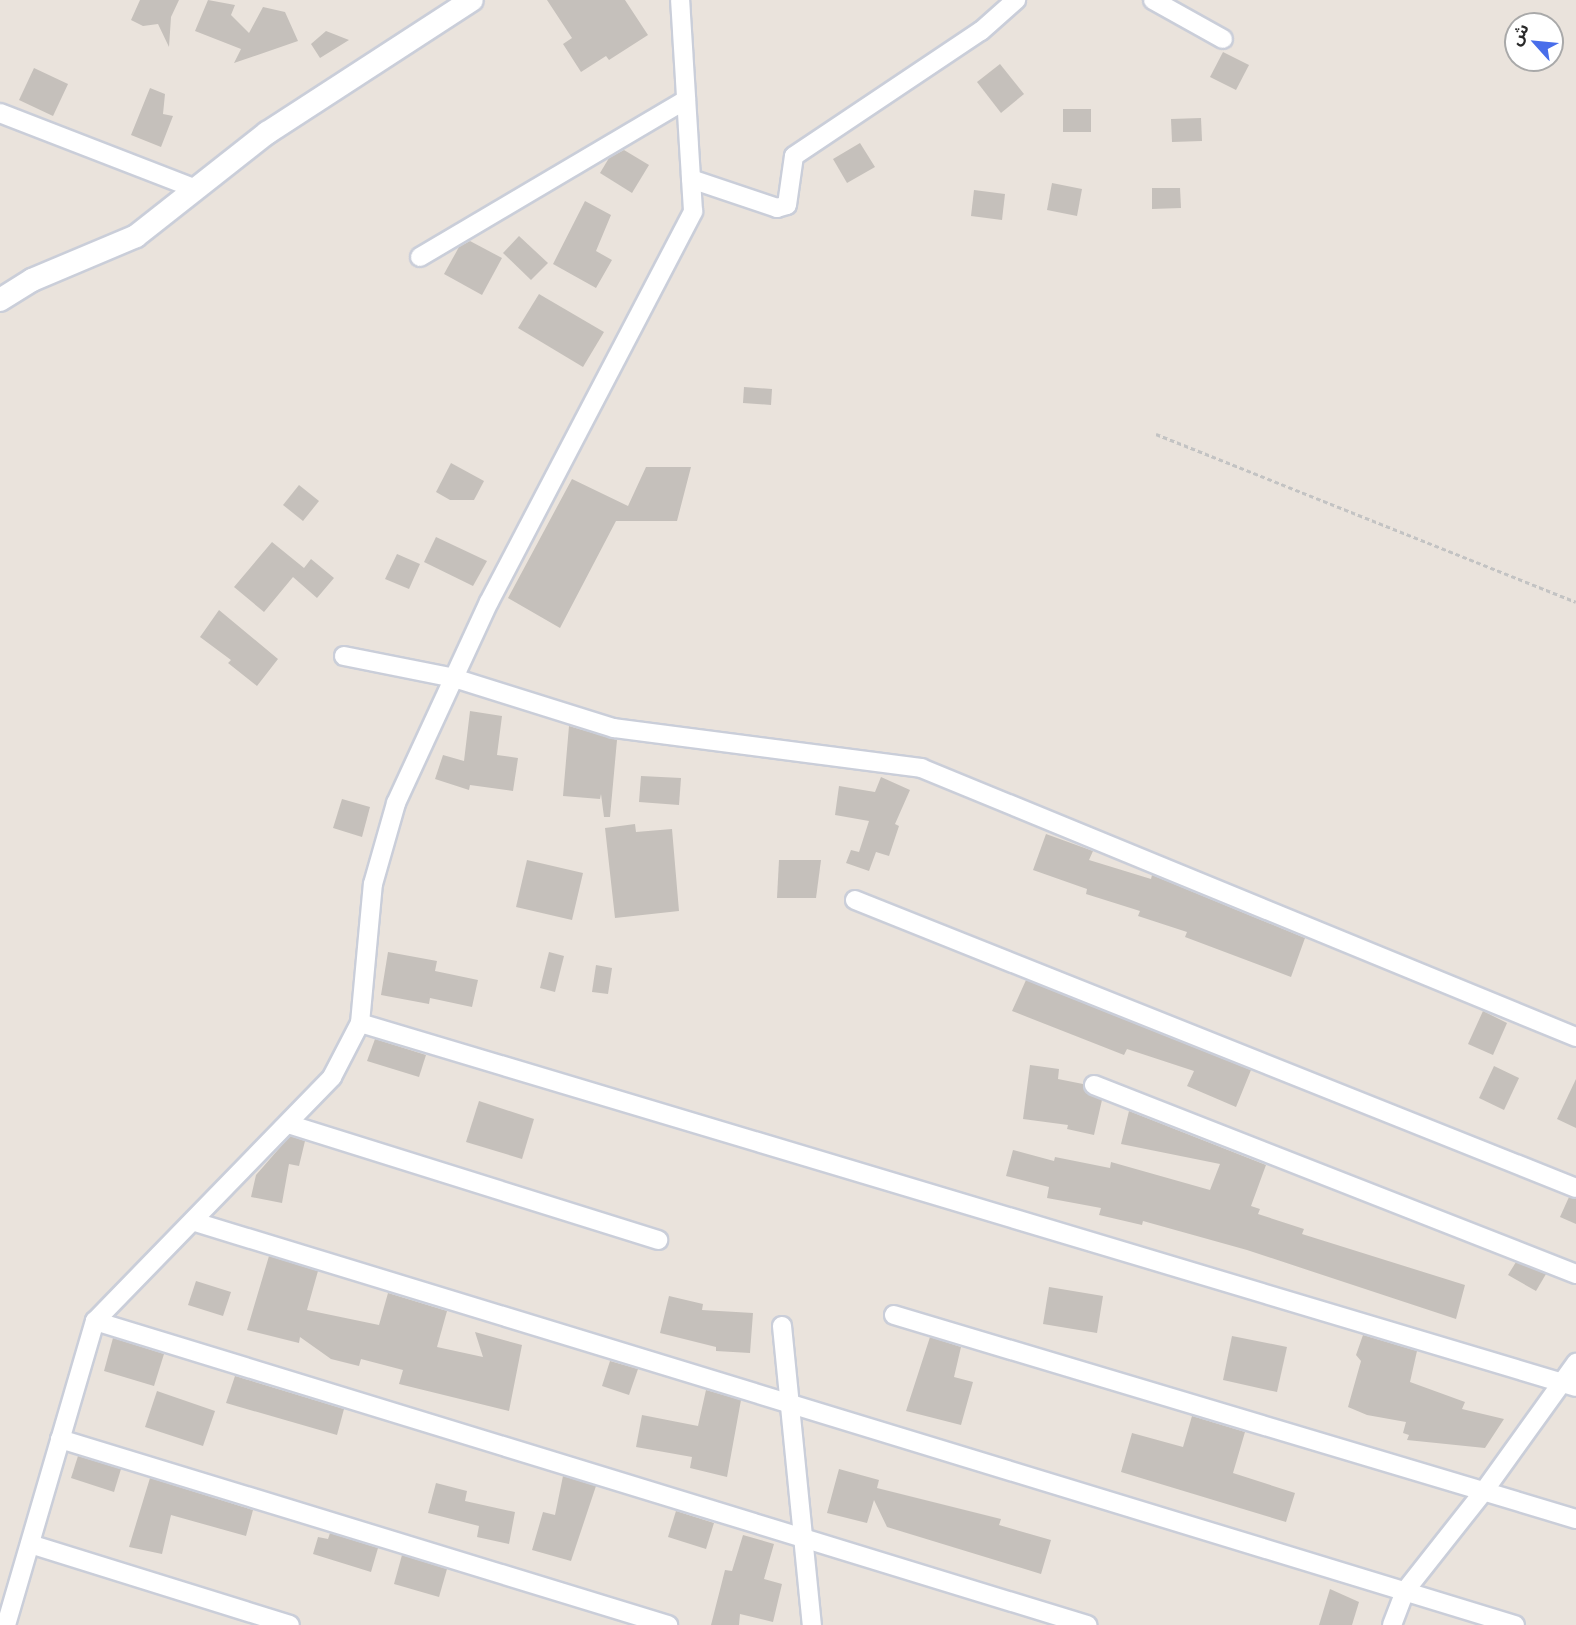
<!DOCTYPE html>
<meta charset="utf-8">
<style>
body{margin:0}
#map{position:relative;width:1576px;height:1625px;overflow:hidden;background:#eae3dc;font-family:Figtree,"Noto Sans Arabic",sans-serif}
div>[style]{position:absolute}
.building>*{inset:0;background:#c5c0bb}
.path>*{height:3px;margin-top:-1.5px;transform-origin:0;background:repeating-linear-gradient(90deg,#c3c3c3 0 4.5px,transparent 0 7.5px)}
.roads{filter:drop-shadow(2px 0 #caced9) drop-shadow(-2px 0 #caced9) drop-shadow(0 2px #caced9) drop-shadow(0 -2px #caced9)}
.minor>*{height:18px;margin:-9px;padding:0 9px;transform-origin:9px;border-radius:9px;background:#fff}
.tertiary>*{height:22px;margin:-11px;padding:0 11px;transform-origin:11px;border-radius:11px;background:#fff}
span{translate:-50% -50%;white-space:nowrap;text-align:center;line-height:1.15;-webkit-text-stroke:5px #fff;paint-order:stroke}
.north{position:absolute;left:1504px;top:12px;width:60px;height:60px;box-sizing:border-box;background:#fff;border:2px solid #a9a9a9;border-radius:50%;rotate:297deg;font-size:16px;font-weight:700;line-height:24px;text-align:center;color:#292929}
.north::after{content:'';display:block;margin:auto;width:21px;height:27px;background:#496eea;clip-path:polygon(50% 0,100% 100%,50% 72%,0 100%)}
</style>
<div id="map">
<div class="building">
<i style="clip-path:polygon(140px 0,179px 0,171px 17px,169px 47px,158px 24px,143px 26px,131px 20px)"></i>
<i style="clip-path:polygon(208px 0,235px 5px,231px 15px,249px 33px,263px 7px,285px 12px,298px 41px,234px 63px,241px 49px,195px 31px)"></i>
<i style="clip-path:polygon(547px 0,625px 0,648px 35px,609px 60px,606px 56px,581px 72px,563px 44px,572px 38px)"></i>
<i style="clip-path:polygon(326px 31px,349px 40px,320px 58px,311px 44px)"></i>
<i style="clip-path:polygon(1223px 52px,1249px 65px,1236px 90px,1210px 77px)"></i>
<i style="clip-path:polygon(1000px 64px,1024px 94px,1001px 113px,977px 82px)"></i>
<i style="clip-path:polygon(34px 68px,68px 84px,53px 116px,19px 100px)"></i>
<i style="clip-path:polygon(150px 88px,165px 94px,163px 114px,173px 116px,161px 147px,131px 135px)"></i>
<i style="clip-path:polygon(1063px 109px,1091px 109px,1091px 132px,1063px 132px)"></i>
<i style="clip-path:polygon(1201px 118px,1202px 141px,1172px 142px,1171px 119px)"></i>
<i style="clip-path:polygon(860px 143px,875px 167px,847px 183px,833px 159px)"></i>
<i style="clip-path:polygon(624px 150px,649px 165px,632px 193px,600px 173px,609px 158px)"></i>
<i style="clip-path:polygon(1052px 183px,1082px 189px,1077px 216px,1047px 210px)"></i>
<i style="clip-path:polygon(1152px 188px,1180px 188px,1181px 208px,1152px 209px)"></i>
<i style="clip-path:polygon(974px 190px,1005px 194px,1002px 220px,971px 216px)"></i>
<i style="clip-path:polygon(585px 201px,611px 215px,596px 251px,612px 260px,596px 288px,553px 264px)"></i>
<i style="clip-path:polygon(519px 236px,548px 263px,531px 280px,503px 253px)"></i>
<i style="clip-path:polygon(470px 241px,502px 258px,482px 295px,444px 274px,459px 247px)"></i>
<i style="clip-path:polygon(539px 294px,604px 332px,583px 367px,518px 328px)"></i>
<i style="clip-path:polygon(744px 387px,772px 389px,771px 405px,743px 403px)"></i>
<i style="clip-path:polygon(451px 463px,484px 481px,474px 500px,450px 500px,436px 492px)"></i>
<i style="clip-path:polygon(646px 467px,691px 467px,677px 521px,616px 521px,560px 628px,508px 598px,572px 479px,628px 506px)"></i>
<i style="clip-path:polygon(299px 485px,319px 501px,303px 521px,283px 505px)"></i>
<i style="clip-path:polygon(436px 537px,487px 561px,473px 586px,424px 562px)"></i>
<i style="clip-path:polygon(272px 542px,304px 568px,311px 559px,334px 578px,317px 598px,293px 577px,264px 612px,234px 587px)"></i>
<i style="clip-path:polygon(397px 554px,420px 564px,409px 589px,385px 579px)"></i>
<i style="clip-path:polygon(219px 610px,278px 659px,257px 686px,228px 663px,231px 660px,200px 637px)"></i>
<i style="clip-path:polygon(470px 711px,502px 716px,497px 755px,518px 758px,513px 791px,470px 785px,469px 790px,435px 779px,443px 755px,464px 761px)"></i>
<i style="clip-path:polygon(569px 726px,617px 740px,610px 817px,604px 817px,601px 794px,600px 799px,563px 796px)"></i>
<i style="clip-path:polygon(641px 776px,681px 778px,679px 805px,639px 802px)"></i>
<i style="clip-path:polygon(881px 777px,910px 790px,895px 824px,899px 826px,889px 856px,876px 852px,869px 871px,846px 863px,851px 850px,859px 852px,869px 821px,835px 815px,839px 786px,875px 792px)"></i>
<i style="clip-path:polygon(342px 799px,370px 807px,362px 837px,333px 828px)"></i>
<i style="clip-path:polygon(635px 824px,636px 832px,672px 829px,679px 911px,615px 918px,605px 828px)"></i>
<i style="clip-path:polygon(1046px 834px,1093px 851px,1089px 860px,1151px 879px,1152px 875px,1305px 938px,1291px 977px,1185px 937px,1187px 932px,1138px 916px,1140px 911px,1086px 894px,1087px 889px,1033px 870px)"></i>
<i style="clip-path:polygon(527px 860px,583px 873px,572px 920px,516px 907px)"></i>
<i style="clip-path:polygon(779px 860px,821px 860px,816px 898px,777px 898px)"></i>
<i style="clip-path:polygon(388px 952px,437px 961px,435px 971px,478px 980px,472px 1007px,430px 998px,429px 1004px,381px 995px)"></i>
<i style="clip-path:polygon(549px 952px,564px 956px,555px 992px,540px 988px)"></i>
<i style="clip-path:polygon(596px 965px,612px 968px,608px 994px,592px 992px)"></i>
<i style="clip-path:polygon(1026px 980px,1251px 1070px,1236px 1107px,1187px 1086px,1194px 1071px,1127px 1049px,1124px 1055px,1012px 1011px)"></i>
<i style="clip-path:polygon(1483px 1011px,1507px 1023px,1493px 1055px,1468px 1044px)"></i>
<i style="clip-path:polygon(375px 1039px,426px 1055px,419px 1077px,367px 1061px)"></i>
<i style="clip-path:polygon(1030px 1065px,1059px 1069px,1058px 1079px,1083px 1084px,1086px 1092px,1102px 1100px,1094px 1135px,1067px 1129px,1068px 1125px,1023px 1119px)"></i>
<i style="clip-path:polygon(1494px 1066px,1519px 1078px,1504px 1110px,1479px 1098px)"></i>
<i style="clip-path:polygon(1576px 1079px,1576px 1128px,1557px 1119px)"></i>
<i style="clip-path:polygon(479px 1101px,534px 1119px,522px 1159px,466px 1142px)"></i>
<i style="clip-path:polygon(1129px 1111px,1266px 1165px,1251px 1206px,1260px 1209px,1258px 1214px,1304px 1229px,1302px 1234px,1465px 1285px,1456px 1319px,1247px 1250px,1143px 1221px,1142px 1225px,1099px 1215px,1101px 1208px,1047px 1198px,1049px 1187px,1006px 1176px,1013px 1150px,1054px 1161px,1055px 1157px,1110px 1168px,1111px 1162px,1210px 1190px,1220px 1164px,1121px 1144px)"></i>
<i style="clip-path:polygon(290px 1136px,305px 1141px,299px 1166px,289px 1164px,282px 1203px,251px 1197px,256px 1175px)"></i>
<i style="clip-path:polygon(1569px 1197px,1576px 1199px,1576px 1224px,1560px 1217px)"></i>
<i style="clip-path:polygon(269px 1256px,318px 1271px,307px 1310px,379px 1325px,388px 1293px,447px 1311px,437px 1347px,483px 1357px,475px 1332px,522px 1345px,509px 1411px,399px 1384px,403px 1370px,361px 1359px,359px 1366px,331px 1359px,300px 1337px,299px 1343px,247px 1330px)"></i>
<i style="clip-path:polygon(1516px 1262px,1546px 1274px,1536px 1291px,1508px 1275px)"></i>
<i style="clip-path:polygon(196px 1281px,231px 1292px,223px 1316px,188px 1305px)"></i>
<i style="clip-path:polygon(1049px 1287px,1103px 1296px,1097px 1333px,1043px 1324px)"></i>
<i style="clip-path:polygon(669px 1296px,703px 1304px,702px 1310px,753px 1313px,750px 1353px,716px 1351px,716px 1347px,660px 1333px)"></i>
<i style="clip-path:polygon(1363px 1335px,1417px 1351px,1410px 1382px,1465px 1402px,1462px 1409px,1504px 1419px,1485px 1448px,1407px 1440px,1409px 1435px,1403px 1433px,1406px 1422px,1367px 1415px,1348px 1407px,1361px 1361px,1356px 1355px)"></i>
<i style="clip-path:polygon(1232px 1336px,1287px 1347px,1277px 1392px,1223px 1380px)"></i>
<i style="clip-path:polygon(930px 1337px,961px 1347px,954px 1377px,973px 1382px,961px 1425px,906px 1411px)"></i>
<i style="clip-path:polygon(113px 1338px,164px 1354px,154px 1386px,104px 1371px)"></i>
<i style="clip-path:polygon(610px 1361px,638px 1369px,629px 1395px,602px 1386px)"></i>
<i style="clip-path:polygon(235px 1376px,344px 1409px,337px 1435px,226px 1403px)"></i>
<i style="clip-path:polygon(706px 1390px,741px 1400px,727px 1477px,690px 1468px,692px 1457px,636px 1447px,642px 1415px,698px 1426px)"></i>
<i style="clip-path:polygon(157px 1391px,215px 1411px,203px 1446px,145px 1427px)"></i>
<i style="clip-path:polygon(1192px 1416px,1245px 1432px,1233px 1473px,1295px 1493px,1286px 1522px,1121px 1472px,1132px 1433px,1183px 1447px)"></i>
<i style="clip-path:polygon(78px 1456px,121px 1469px,114px 1492px,71px 1478px)"></i>
<i style="clip-path:polygon(839px 1469px,879px 1480px,877px 1488px,1001px 1519px,999px 1525px,1051px 1540px,1041px 1574px,887px 1527px,874px 1500px,867px 1523px,827px 1513px)"></i>
<i style="clip-path:polygon(563px 1476px,596px 1486px,571px 1561px,532px 1550px,543px 1512px,555px 1515px)"></i>
<i style="clip-path:polygon(150px 1478px,253px 1510px,246px 1536px,171px 1515px,162px 1554px,129px 1547px)"></i>
<i style="clip-path:polygon(436px 1483px,467px 1491px,465px 1501px,515px 1512px,509px 1544px,477px 1537px,479px 1526px,428px 1513px)"></i>
<i style="clip-path:polygon(676px 1511px,714px 1523px,706px 1549px,668px 1537px)"></i>
<i style="clip-path:polygon(330px 1533px,378px 1548px,371px 1572px,313px 1554px,318px 1537px,328px 1539px)"></i>
<i style="clip-path:polygon(743px 1535px,774px 1544px,764px 1579px,782px 1584px,773px 1622px,740px 1614px,739px 1625px,711px 1625px,725px 1570px,732px 1571px)"></i>
<i style="clip-path:polygon(402px 1555px,447px 1569px,439px 1597px,394px 1584px)"></i>
<i style="clip-path:polygon(1330px 1589px,1359px 1602px,1352px 1625px,1319px 1625px)"></i>
</div>
<div class="path">
<i style="left:1156px;top:434px;width:452px;rotate:21.8deg"></i>
</div>
<div class="roads">
<div class="minor">
<i style="left:1153px;top:0;width:80px;rotate:29.1deg"></i>
<i style="left:0;top:113px;width:210px;rotate:21.2deg"></i>
<i style="left:691px;top:179px;width:91px;rotate:18.6deg"></i>
<i style="left:777px;top:208px;width:10px;rotate:-17deg"></i>
<i style="left:787px;top:205px;width:49px;rotate:-81.9deg"></i>
<i style="left:794px;top:156px;width:225px;rotate:-33.8deg"></i>
<i style="left:981px;top:31px;width:47px;rotate:-41.5deg"></i>
<i style="left:420px;top:257px;width:309px;rotate:-30.6deg"></i>
<i style="left:344px;top:656px;width:112px;rotate:11.3deg"></i>
<i style="left:454px;top:678px;width:168px;rotate:17.4deg"></i>
<i style="left:614px;top:728px;width:310px;rotate:7.4deg"></i>
<i style="left:921px;top:768px;width:708px;rotate:22.33deg"></i>
<i style="left:855px;top:900px;width:776px;rotate:21.77deg"></i>
<i style="left:360px;top:1023px;width:1269px;rotate:16.66deg"></i>
<i style="left:1094px;top:1085px;width:518px;rotate:21.41deg"></i>
<i style="left:288px;top:1124px;width:388px;rotate:17.4deg"></i>
<i style="left:195px;top:1222px;width:1380px;rotate:16.98deg"></i>
<i style="left:894px;top:1315px;width:712px;rotate:16.65deg"></i>
<i style="left:95px;top:1321px;width:1038px;rotate:17.04deg"></i>
<i style="left:782px;top:1326px;width:301px;rotate:84.3deg"></i>
<i style="left:60px;top:1439px;width:636px;rotate:17.01deg"></i>
<i style="left:30px;top:1544px;width:272px;rotate:17.3deg"></i>
<i style="left:6px;top:1625px;width:317px;rotate:-73.7deg"></i>
<i style="left:95px;top:1321px;width:340px;rotate:-45.8deg"></i>
<i style="left:332px;top:1077px;width:61px;rotate:-62.6deg"></i>
<i style="left:360px;top:1023px;width:140px;rotate:-84.7deg"></i>
<i style="left:373px;top:884px;width:84px;rotate:-74.1deg"></i>
<i style="left:396px;top:803px;width:221px;rotate:-65.2deg"></i>
<i style="left:489px;top:602px;width:441px;rotate:-62.4deg"></i>
<i style="left:693px;top:211px;width:211px;rotate:-93.5deg"></i>
<i style="left:1392px;top:1625px;width:36px;rotate:-69deg"></i>
<i style="left:1405px;top:1591px;width:127px;rotate:-51.7deg"></i>
<i style="left:1484px;top:1491px;width:158px;rotate:-54.3deg"></i>
</div>
<div class="tertiary">
<i style="left:0;top:300px;width:38px;rotate:-32deg"></i>
<i style="left:32px;top:280px;width:113px;rotate:-22.9deg"></i>
<i style="left:136px;top:236px;width:167px;rotate:-38.2deg"></i>
<i style="left:267px;top:133px;width:244px;rotate:-33deg"></i>
</div>
</div>
<div class="north">ش</div>
</div>
